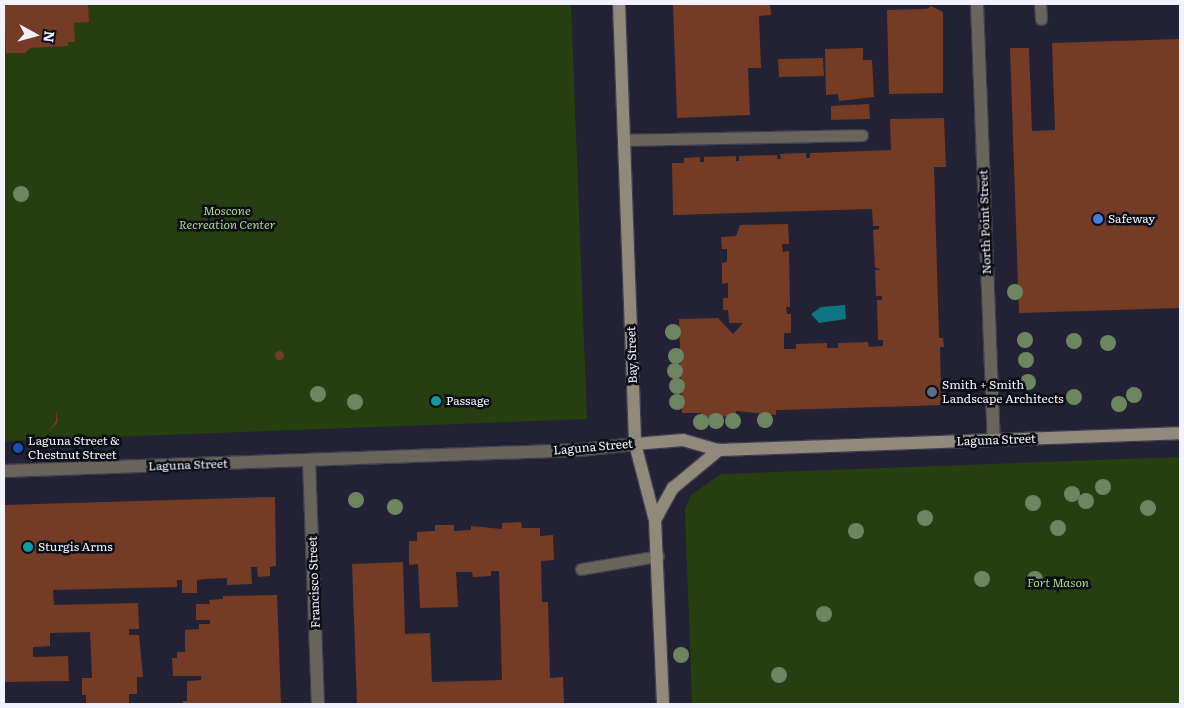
<!DOCTYPE html>
<style>
body{margin:0}
#map{position:relative;width:1184px;height:708px;overflow:hidden;background:#232234;font-family:Literata,serif}
div>[style]{position:absolute}
.green>*{inset:0;background:#273e11}
.water>*{inset:0;background:#0d7583}
.building>*{inset:0;background:#743c24}
.round{border-radius:50%}
.roads{filter:drop-shadow(1px 0 #403f50) drop-shadow(-1px 0 #403f50) drop-shadow(0 1px #403f50) drop-shadow(0 -1px #403f50)}
.lane>*{height:11px;margin:-5.5px;padding:0 5.5px;transform-origin:5.5px;border-radius:5.5px;background:#69655c}
.street>*{height:12px;margin:-6px;padding:0 6px;transform-origin:6px;border-radius:6px;background:#69655c}
.secondary>*{height:12px;margin:-6px;padding:0 6px;transform-origin:6px;border-radius:6px;background:#918a7c}
.trees>*{width:16px;height:16px;margin:-8px;border-radius:50%;background:#6d8561}
.dots>*{width:14px;height:14px;translate:-50% -50%;box-sizing:border-box;border:2px solid #0d0d14;border-radius:50%}
span{translate:-50% -50%;white-space:nowrap;text-align:center;line-height:1.15;-webkit-text-stroke:5px #0d0d14;paint-order:stroke}
.park-label{font-size:12px;color:#a9d686;font-style:italic}
.poi-label{font-size:12px;color:#f2f2ff}
.left{translate:0 -50%;text-align:left}
.street-label{font-size:12px;color:#f2f2ff}
.frame{position:absolute;inset:0;border:5px solid #f2f2ff;pointer-events:none}
.north{position:absolute;left:10px;top:10px;width:50px;height:50px;-webkit-text-stroke:4px #0d0d14;paint-order:stroke;rotate:97deg;font-size:14px;font-weight:700;line-height:20px;text-align:center;color:#f2f2ff}
.north::after{content:'';display:block;margin:auto;width:18px;height:22px;background:#f2f2ff;clip-path:polygon(50% 0,100% 100%,50% 72%,0 100%)}
</style>
<div id="map">
<div class="green">
<i style="clip-path:polygon(4px 4px,571px 4px,587px 419px,4px 441px)"></i>
<i style="clip-path:polygon(1180px 457px,1180px 704px,692px 704px,685px 510px,690px 496px,721px 474px)"></i>
</div>
<div class="water">
<i style="clip-path:polygon(845px 305px,846px 319px,819px 323px,811px 314px,821px 307px)"></i>
</div>
<div class="building">
<i style="clip-path:polygon(4px 4px,88px 4px,89px 22px,74px 23px,75px 42px,68px 42px,68px 46px,30px 48px,25px 53px,6px 53px)"></i>
<i style="clip-path:polygon(673px 4px,770px 4px,771px 15px,759px 16px,761px 68px,748px 68px,750px 115px,677px 118px)"></i>
<i style="clip-path:polygon(931px 6px,943px 12px,943px 93px,889px 94px,887px 10px,927px 9px)"></i>
<i style="clip-path:polygon(1180px 39px,1180px 308px,1019px 313px,1010px 48px,1029px 48px,1032px 131px,1055px 130px,1052px 43px)"></i>
<i style="clip-path:polygon(863px 48px,863px 60px,872px 60px,874px 97px,839px 101px,838px 94px,826px 95px,825px 49px)"></i>
<i style="clip-path:polygon(823px 58px,824px 76px,779px 77px,778px 59px)"></i>
<i style="clip-path:polygon(869px 104px,870px 119px,831px 120px,831px 106px)"></i>
<i style="clip-path:polygon(944px 118px,946px 167px,934px 167px,939px 338px,943px 338px,944px 347px,940px 347px,941px 392px,945px 391px,945px 405px,782px 410px,776px 410px,776px 415px,736px 411px,736px 416px,701px 418px,701px 413px,682px 413px,679px 319px,718px 318px,733px 334px,743px 323px,729px 323px,728px 310px,723px 310px,723px 298px,728px 298px,728px 283px,722px 284px,722px 263px,727px 262px,727px 249px,722px 249px,721px 237px,736px 236px,740px 225px,788px 224px,789px 244px,782px 244px,783px 252px,789px 251px,790px 307px,786px 307px,787px 314px,791px 314px,791px 333px,784px 333px,784px 349px,796px 349px,796px 344px,827px 343px,827px 348px,838px 348px,838px 343px,868px 342px,869px 347px,883px 346px,883px 340px,878px 340px,877px 300px,882px 300px,882px 296px,876px 296px,875px 270px,881px 270px,875px 267px,873px 230px,879px 229px,879px 226px,873px 226px,872px 209px,673px 215px,672px 163px,684px 163px,684px 158px,700px 157px,700px 162px,704px 162px,704px 157px,736px 156px,736px 161px,739px 161px,739px 156px,777px 155px,777px 159px,781px 159px,780px 154px,806px 153px,806px 158px,810px 158px,810px 153px,891px 150px,890px 119px)"></i>
<i class="round" style="left:274.5px;top:350.5px;width:9px;height:9px"></i>
<i style="clip-path:polygon(56px 410px,58px 422px,48px 432px,56px 421px)"></i>
<i style="clip-path:polygon(275px 497px,276px 566px,270px 567px,270px 576px,258px 577px,257px 567px,251px 567px,252px 584px,227px 585px,227px 578px,204px 579px,197px 580px,197px 593px,182px 593px,182px 580px,177px 580px,177px 587px,53px 590px,54px 605px,138px 603px,139px 629px,129px 629px,129px 635px,139px 635px,143px 677px,137px 677px,137px 694px,129px 694px,129px 704px,86px 704px,86px 695px,82px 695px,82px 678px,92px 678px,90px 632px,50px 633px,50px 646px,33px 647px,33px 657px,68px 656px,69px 681px,4px 682px,4px 505px)"></i>
<i style="clip-path:polygon(521px 522px,522px 528px,540px 528px,540px 536px,553px 535px,554px 560px,541px 561px,542px 602px,548px 602px,550px 678px,563px 677px,564px 704px,357px 704px,352px 564px,403px 562px,405px 634px,430px 633px,432px 682px,502px 680px,499px 571px,491px 571px,491px 576px,473px 577px,472px 572px,456px 572px,458px 607px,420px 608px,418px 564px,409px 565px,409px 541px,417px 541px,417px 532px,435px 531px,435px 525px,454px 525px,454px 531px,471px 530px,471px 526px,502px 529px,502px 523px)"></i>
<i style="clip-path:polygon(277px 595px,281px 704px,183px 704px,183px 701px,187px 701px,187px 681px,201px 680px,201px 676px,173px 676px,172px 658px,177px 658px,177px 652px,185px 652px,185px 630px,199px 629px,199px 624px,210px 624px,210px 620px,196px 620px,196px 604px,210px 604px,209px 600px,223px 599px,223px 596px)"></i>
</div>
<div class="roads">
<div class="lane">
<i style="left:1040px;top:4px;width:15px;rotate:86deg"></i>
<i style="left:625px;top:140px;width:237px;rotate:-1.2deg"></i>
<i style="left:581px;top:569px;width:78px;rotate:-9.6deg"></i>
</div>
<div class="street">
<i style="left:977px;top:4px;width:436px;rotate:87.8deg"></i>
<i style="left:309px;top:461px;width:243px;rotate:87.9deg"></i>
<i style="left:4px;top:471px;width:576px;rotate:-2.09deg"></i>
<i style="left:580px;top:450px;width:55px;rotate:-6.2deg"></i>
</div>
<div class="secondary">
<i style="left:619px;top:4px;width:440px;rotate:87.9deg"></i>
<i style="left:635px;top:444px;width:79px;rotate:75.3deg"></i>
<i style="left:655px;top:520px;width:184px;rotate:87.5deg"></i>
<i style="left:635px;top:444px;width:48px;rotate:-4.8deg"></i>
<i style="left:683px;top:440px;width:37px;rotate:16deg"></i>
<i style="left:719px;top:450px;width:461px;rotate:-2.1deg"></i>
<i style="left:655px;top:520px;width:37px;rotate:-61deg"></i>
<i style="left:673px;top:488px;width:60px;rotate:-39.6deg"></i>
</div>
</div>
<div class="trees">
<i style="left:21px;top:194px"></i>
<i style="left:1015px;top:292px"></i>
<i style="left:673px;top:332px"></i>
<i style="left:1025px;top:340px"></i>
<i style="left:1074px;top:341px"></i>
<i style="left:1108px;top:343px"></i>
<i style="left:676px;top:356px"></i>
<i style="left:1026px;top:360px"></i>
<i style="left:675px;top:371px"></i>
<i style="left:1028px;top:382px"></i>
<i style="left:677px;top:386px"></i>
<i style="left:318px;top:394px"></i>
<i style="left:1134px;top:395px"></i>
<i style="left:1074px;top:397px"></i>
<i style="left:355px;top:402px"></i>
<i style="left:677px;top:402px"></i>
<i style="left:1119px;top:404px"></i>
<i style="left:765px;top:420px"></i>
<i style="left:716px;top:421px"></i>
<i style="left:733px;top:421px"></i>
<i style="left:701px;top:422px"></i>
<i style="left:1103px;top:487px"></i>
<i style="left:1072px;top:494px"></i>
<i style="left:356px;top:500px"></i>
<i style="left:1086px;top:501px"></i>
<i style="left:1033px;top:503px"></i>
<i style="left:395px;top:507px"></i>
<i style="left:1148px;top:508px"></i>
<i style="left:925px;top:518px"></i>
<i style="left:1058px;top:528px"></i>
<i style="left:856px;top:531px"></i>
<i style="left:982px;top:579px"></i>
<i style="left:1035px;top:579px"></i>
<i style="left:824px;top:614px"></i>
<i style="left:681px;top:655px"></i>
<i style="left:779px;top:675px"></i>
</div>
<div class="dots">
<i style="left:1098px;top:219px;background:#3f7fe0"></i>
<i style="left:932px;top:392px;background:#5c6f8a"></i>
<i style="left:436px;top:401px;background:#0f9aa8"></i>
<i style="left:18px;top:448px;background:#1a4fb4"></i>
<i style="left:28px;top:547px;background:#0f9aa8"></i>
</div>
<div class="park-label">
<span style="left:227px;top:218px">Moscone<br>Recreation Center</span>
<span style="left:1058px;top:583px">Fort Mason</span>
</div>
<div class="poi-label">
<span class="left" style="left:1108px;top:219px">Safeway</span>
<span class="left" style="left:942px;top:392px">Smith + Smith<br>Landscape Architects</span>
<span class="left" style="left:446px;top:401px">Passage</span>
<span class="left" style="left:28px;top:448px">Laguna Street &amp;<br>Chestnut Street</span>
<span class="left" style="left:38px;top:547px">Sturgis Arms</span>
</div>
<div class="street-label">
<span style="left:985px;top:222px;rotate:-92deg">North Point Street</span>
<span style="left:632px;top:355px;rotate:-92deg">Bay Street</span>
<span style="left:996px;top:440px;rotate:-2deg">Laguna Street</span>
<span style="left:593px;top:447px;rotate:-5deg">Laguna Street</span>
<span style="left:188px;top:465px;rotate:-2deg">Laguna Street</span>
<span style="left:314px;top:582px;rotate:-92deg">Francisco Street</span>
</div>
<div class="frame"></div>
<div class="north">N</div>
</div>
